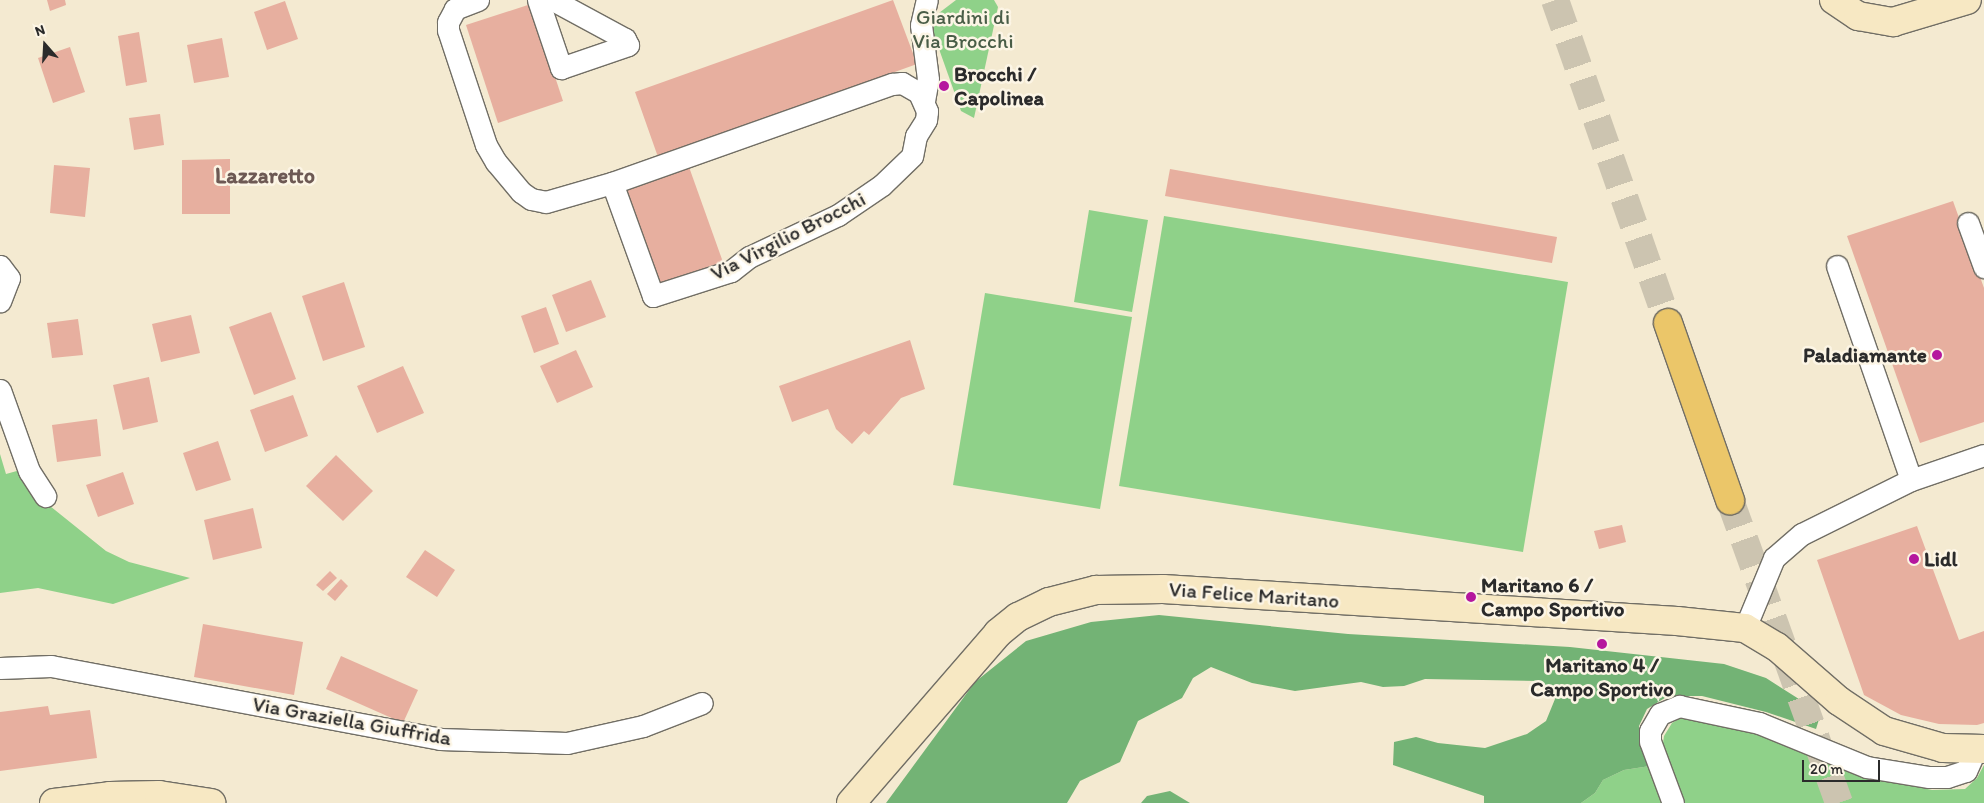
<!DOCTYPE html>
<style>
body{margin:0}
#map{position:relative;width:1984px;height:803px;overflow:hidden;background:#f4ead1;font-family:Itim,sans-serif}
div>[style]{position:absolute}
.green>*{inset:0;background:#8fd189}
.forest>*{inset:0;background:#73b375}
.building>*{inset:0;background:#e7af9f}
.highway-tunnel>*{height:28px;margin-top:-14px;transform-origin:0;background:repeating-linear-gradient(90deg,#ccc4b0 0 28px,transparent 0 42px)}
.roads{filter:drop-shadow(1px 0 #716e65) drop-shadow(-1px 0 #716e65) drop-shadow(0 1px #716e65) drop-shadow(0 -1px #716e65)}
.street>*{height:21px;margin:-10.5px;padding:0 10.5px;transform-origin:10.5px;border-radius:10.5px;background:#fff}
.secondary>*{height:28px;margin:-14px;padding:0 14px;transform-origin:14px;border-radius:14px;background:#f7e8c3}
.highway>*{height:28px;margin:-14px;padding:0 14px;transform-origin:14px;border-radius:14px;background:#ebc669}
.dots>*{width:14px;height:14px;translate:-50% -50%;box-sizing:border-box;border:2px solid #fcf5e5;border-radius:50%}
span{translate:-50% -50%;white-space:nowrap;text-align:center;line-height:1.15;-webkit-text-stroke:5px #fcf5e5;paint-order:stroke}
.park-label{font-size:21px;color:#495d47}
.poi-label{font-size:21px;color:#2b2b2b;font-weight:700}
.left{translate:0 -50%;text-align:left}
.right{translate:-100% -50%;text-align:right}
.street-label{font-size:21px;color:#2b2b2b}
.neighbourhood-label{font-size:22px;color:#6d5954;font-weight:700}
.north{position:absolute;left:20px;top:20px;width:50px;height:50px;-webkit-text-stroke:4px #fcf5e5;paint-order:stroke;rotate:341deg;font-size:14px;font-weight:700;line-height:20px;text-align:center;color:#2b2b2b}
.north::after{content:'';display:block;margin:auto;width:18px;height:22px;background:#2b2b2b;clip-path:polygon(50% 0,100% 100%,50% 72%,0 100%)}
.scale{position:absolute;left:1802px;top:760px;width:78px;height:22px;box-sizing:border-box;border:2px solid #2b2b2b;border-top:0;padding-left:6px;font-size:15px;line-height:18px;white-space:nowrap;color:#2b2b2b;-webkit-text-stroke:4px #fcf5e5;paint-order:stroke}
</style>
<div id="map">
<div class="green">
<i style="clip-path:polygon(956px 0,994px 0,998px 7px,974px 118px,961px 111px,933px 32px,935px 16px)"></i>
<i style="clip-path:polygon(1089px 210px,1148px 220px,1132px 312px,1074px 302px)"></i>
<i style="clip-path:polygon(1164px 216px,1568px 282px,1523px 552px,1119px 486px)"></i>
<i style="clip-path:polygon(985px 293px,1132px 317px,1100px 509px,953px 485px)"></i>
<i style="clip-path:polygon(0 454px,6px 474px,24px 469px,45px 502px,106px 551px,129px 562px,190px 578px,113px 604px,38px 588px,0 593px)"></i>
<i style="clip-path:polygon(1682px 717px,1736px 725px,1859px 774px,1932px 790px,1965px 789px,1977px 778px,1984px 765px,1984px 803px,1683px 803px,1662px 750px,1664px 736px,1672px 723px)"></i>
<i style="clip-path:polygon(1650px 766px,1665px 803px,1581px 803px,1595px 793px,1603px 780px,1624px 770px)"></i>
</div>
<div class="forest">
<i style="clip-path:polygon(1159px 615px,1348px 634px,1570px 647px,1724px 664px,1766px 678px,1821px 713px,1816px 729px,1766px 712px,1702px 696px,1668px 696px,1647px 709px,1639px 726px,1639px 744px,1650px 766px,1624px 770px,1603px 780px,1595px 793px,1581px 803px,1484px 803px,1484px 796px,1393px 765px,1394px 742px,1416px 737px,1438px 743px,1485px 748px,1527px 734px,1546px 721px,1555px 699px,1541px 681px,1425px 679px,1404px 686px,1383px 687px,1361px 682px,1295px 691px,1252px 683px,1211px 667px,1193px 678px,1182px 698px,1138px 721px,1120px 762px,1080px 781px,1067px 803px,886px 803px,975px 682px,1026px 641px,1091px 622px)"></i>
<i style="clip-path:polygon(1170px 791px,1190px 803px,1141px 803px,1147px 796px)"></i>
</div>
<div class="building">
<i style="clip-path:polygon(47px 0,65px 0,66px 5px,50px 11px)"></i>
<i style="clip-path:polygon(893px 0,917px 64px,658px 157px,635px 92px)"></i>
<i style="clip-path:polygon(285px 1px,298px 39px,267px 50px,254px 12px)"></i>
<i style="clip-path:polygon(531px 4px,563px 101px,498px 123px,466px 25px)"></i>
<i style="clip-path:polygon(139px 32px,147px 82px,126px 86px,118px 36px)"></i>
<i style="clip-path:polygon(222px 38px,229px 77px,194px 83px,187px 45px)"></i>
<i style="clip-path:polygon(70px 47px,85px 92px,53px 103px,38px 58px)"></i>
<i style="clip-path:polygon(160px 114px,164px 145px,134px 150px,129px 118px)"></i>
<i style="clip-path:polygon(230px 159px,230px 214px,182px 214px,182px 160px)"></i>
<i style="clip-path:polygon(54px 165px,90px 168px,85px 217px,50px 213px)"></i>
<i style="clip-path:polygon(689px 167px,724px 265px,658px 289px,623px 191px)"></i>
<i style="clip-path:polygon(1170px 169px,1557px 237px,1552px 263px,1165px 196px)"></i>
<i style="clip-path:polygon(1953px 201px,1984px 288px,1984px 422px,1920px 443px,1847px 236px)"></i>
<i style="clip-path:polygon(591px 280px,606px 317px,566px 332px,552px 295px)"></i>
<i style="clip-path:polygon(344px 282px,365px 347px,323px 361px,302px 296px)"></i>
<i style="clip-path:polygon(546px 307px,559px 344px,534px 353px,521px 316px)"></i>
<i style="clip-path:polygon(271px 312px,296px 379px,254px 395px,229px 327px)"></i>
<i style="clip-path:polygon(191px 315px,200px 353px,161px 362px,152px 324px)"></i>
<i style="clip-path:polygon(78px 319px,83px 355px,52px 358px,47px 323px)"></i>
<i style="clip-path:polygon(910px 340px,925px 389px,901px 398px,869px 435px,864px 431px,852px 444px,836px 429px,828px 409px,792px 422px,779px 386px)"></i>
<i style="clip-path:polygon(576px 350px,593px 387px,557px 403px,540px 366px)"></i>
<i style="clip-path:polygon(403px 366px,424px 413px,377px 433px,357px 386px)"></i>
<i style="clip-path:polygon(149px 377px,158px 422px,123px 430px,113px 385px)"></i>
<i style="clip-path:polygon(293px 395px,308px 436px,265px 452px,250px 410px)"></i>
<i style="clip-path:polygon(97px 419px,101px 456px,57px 462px,52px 425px)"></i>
<i style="clip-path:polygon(218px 441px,231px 480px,196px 491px,183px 453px)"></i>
<i style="clip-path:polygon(336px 455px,373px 491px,343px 521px,306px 486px)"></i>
<i style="clip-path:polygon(123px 472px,134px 504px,98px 517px,86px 485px)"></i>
<i style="clip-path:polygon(253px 508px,262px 548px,213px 560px,204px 520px)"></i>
<i style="clip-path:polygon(1622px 525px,1626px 542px,1599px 549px,1594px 531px)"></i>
<i style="clip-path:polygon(1917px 526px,1959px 640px,1984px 631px,1984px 723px,1977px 725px,1939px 724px,1901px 715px,1864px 695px,1817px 560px)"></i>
<i style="clip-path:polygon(425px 550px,455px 570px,437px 597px,406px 577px)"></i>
<i style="clip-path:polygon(330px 571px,337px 578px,323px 591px,316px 585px)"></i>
<i style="clip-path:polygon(341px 579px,348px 586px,335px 601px,327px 594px)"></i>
<i style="clip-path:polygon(203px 624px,303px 642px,294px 695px,194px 677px)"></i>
<i style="clip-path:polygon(341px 656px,418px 690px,403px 723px,326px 689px)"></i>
<i style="clip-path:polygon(48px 706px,50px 715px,90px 710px,97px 758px,0 771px,0 712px)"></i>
</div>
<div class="highway-tunnel">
<i style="left:1555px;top:0;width:342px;rotate:70.7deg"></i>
<i style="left:1730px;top:500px;width:322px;rotate:70.2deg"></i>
</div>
<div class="roads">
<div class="street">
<i style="left:478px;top:0;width:25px;rotate:159deg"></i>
<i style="left:455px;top:9px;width:15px;rotate:118deg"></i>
<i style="left:448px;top:22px;width:8px;rotate:90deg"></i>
<i style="left:448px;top:30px;width:121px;rotate:71.7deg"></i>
<i style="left:486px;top:145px;width:20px;rotate:60deg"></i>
<i style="left:496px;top:162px;width:39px;rotate:50deg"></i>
<i style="left:521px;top:192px;width:12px;rotate:35deg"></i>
<i style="left:531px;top:199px;width:15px;rotate:11deg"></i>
<i style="left:546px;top:202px;width:69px;rotate:-16.1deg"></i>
<i style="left:538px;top:0;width:72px;rotate:71.3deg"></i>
<i style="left:561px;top:68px;width:71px;rotate:-18.9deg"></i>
<i style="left:628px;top:45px;width:7px;rotate:-117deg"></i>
<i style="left:625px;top:39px;width:82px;rotate:-151.6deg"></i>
<i style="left:902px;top:83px;width:20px;rotate:30deg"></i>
<i style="left:919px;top:93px;width:20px;rotate:66deg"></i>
<i style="left:927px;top:111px;width:9px;rotate:96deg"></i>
<i style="left:926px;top:120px;width:19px;rotate:122deg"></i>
<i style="left:916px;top:136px;width:20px;rotate:101deg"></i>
<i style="left:912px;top:156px;width:42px;rotate:136deg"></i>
<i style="left:882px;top:185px;width:53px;rotate:145.7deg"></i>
<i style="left:838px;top:215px;width:98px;rotate:154.7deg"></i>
<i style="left:749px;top:257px;width:23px;rotate:142deg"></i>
<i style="left:731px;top:271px;width:82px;rotate:162.2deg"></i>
<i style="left:653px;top:296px;width:120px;rotate:-109.9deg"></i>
<i style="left:612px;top:183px;width:297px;rotate:-19.5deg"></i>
<i style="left:892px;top:84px;width:10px;rotate:-6deg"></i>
<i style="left:924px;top:101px;width:22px;rotate:-80deg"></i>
<i style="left:928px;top:79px;width:54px;rotate:-97.4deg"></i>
<i style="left:921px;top:25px;width:26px;rotate:-77deg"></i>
<i style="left:1968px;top:223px;width:47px;rotate:70deg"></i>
<i style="left:0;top:266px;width:15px;rotate:53deg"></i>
<i style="left:9px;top:278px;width:25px;rotate:111deg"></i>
<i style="left:1837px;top:266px;width:226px;rotate:70.9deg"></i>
<i style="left:0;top:390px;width:86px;rotate:70.3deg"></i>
<i style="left:29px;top:471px;width:30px;rotate:57deg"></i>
<i style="left:1745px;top:628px;width:76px;rotate:-67.5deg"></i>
<i style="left:1774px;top:558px;width:37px;rotate:-41deg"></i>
<i style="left:1802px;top:534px;width:122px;rotate:-26.4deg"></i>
<i style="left:1911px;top:480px;width:77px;rotate:-18.9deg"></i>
<i style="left:0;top:668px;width:51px;rotate:-2.2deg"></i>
<i style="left:51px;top:666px;width:396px;rotate:10.6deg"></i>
<i style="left:440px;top:739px;width:127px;rotate:1.8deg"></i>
<i style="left:567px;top:743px;width:78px;rotate:-12.6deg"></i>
<i style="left:643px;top:726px;width:63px;rotate:-21.3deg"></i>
<i style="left:1673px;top:803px;width:66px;rotate:-110.4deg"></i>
<i style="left:1650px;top:741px;width:10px;rotate:-90deg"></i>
<i style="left:1650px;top:731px;width:20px;rotate:-60deg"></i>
<i style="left:1660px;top:714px;width:21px;rotate:-23deg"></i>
<i style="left:1679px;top:706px;width:82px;rotate:12deg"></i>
<i style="left:1759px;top:723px;width:117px;rotate:22.2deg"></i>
<i style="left:1867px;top:767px;width:63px;rotate:9.2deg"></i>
<i style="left:1929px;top:777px;width:18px"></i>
<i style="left:1947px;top:777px;width:20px;rotate:-18deg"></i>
<i style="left:1966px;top:771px;width:22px;rotate:-66deg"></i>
</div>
<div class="secondary">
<i style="left:1834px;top:0;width:29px;rotate:34deg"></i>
<i style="left:1858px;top:16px;width:36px;rotate:10deg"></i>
<i style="left:1893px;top:22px;width:77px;rotate:-16.6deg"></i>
<i style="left:54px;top:803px;width:56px;rotate:-7.1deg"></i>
<i style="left:110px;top:796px;width:49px;rotate:-1.2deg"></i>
<i style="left:159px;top:795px;width:53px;rotate:8.7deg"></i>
<i style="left:851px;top:803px;width:225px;rotate:-49.1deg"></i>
<i style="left:998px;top:633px;width:26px;rotate:-39deg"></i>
<i style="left:1018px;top:617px;width:34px;rotate:-26deg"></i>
<i style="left:1049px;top:602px;width:49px;rotate:-14.3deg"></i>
<i style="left:1096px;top:590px;width:67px;rotate:-0.9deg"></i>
<i style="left:1163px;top:589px;width:515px;rotate:3.56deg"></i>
<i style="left:1677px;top:621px;width:68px;rotate:5.9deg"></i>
<i style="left:1745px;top:628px;width:37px;rotate:31deg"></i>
<i style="left:1777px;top:647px;width:82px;rotate:41.1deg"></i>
<i style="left:1839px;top:701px;width:54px;rotate:33.7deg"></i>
<i style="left:1884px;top:731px;width:61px;rotate:16.1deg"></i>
<i style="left:1943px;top:748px;width:41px;rotate:1.4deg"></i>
</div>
<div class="highway">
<i style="left:1668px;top:323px;width:188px;rotate:70.7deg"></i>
</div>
</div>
<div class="dots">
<i style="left:944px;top:86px;background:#b5179e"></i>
<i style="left:1937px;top:355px;background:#b5179e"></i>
<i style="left:1914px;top:559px;background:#b5179e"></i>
<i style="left:1471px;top:597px;background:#b5179e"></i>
<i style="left:1602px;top:644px;background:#b5179e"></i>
</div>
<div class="park-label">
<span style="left:963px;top:29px">Giardini di<br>Via Brocchi</span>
</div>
<div class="poi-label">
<span class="left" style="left:954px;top:86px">Brocchi /<br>Capolinea</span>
<span class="right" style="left:1927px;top:355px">Paladiamante</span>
<span class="left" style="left:1924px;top:559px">Lidl</span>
<span class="left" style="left:1481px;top:597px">Maritano 6 /<br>Campo Sportivo</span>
<span style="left:1602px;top:677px">Maritano 4 /<br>Campo Sportivo</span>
</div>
<div class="street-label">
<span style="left:788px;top:236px;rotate:-27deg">Via Virgilio Brocchi</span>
<span style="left:1254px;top:595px;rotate:4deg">Via Felice Maritano</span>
<span style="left:352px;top:721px;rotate:10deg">Via Graziella Giuffrida</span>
</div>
<div class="neighbourhood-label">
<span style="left:265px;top:176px">Lazzaretto</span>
</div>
<div class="north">N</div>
<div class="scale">20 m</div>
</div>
